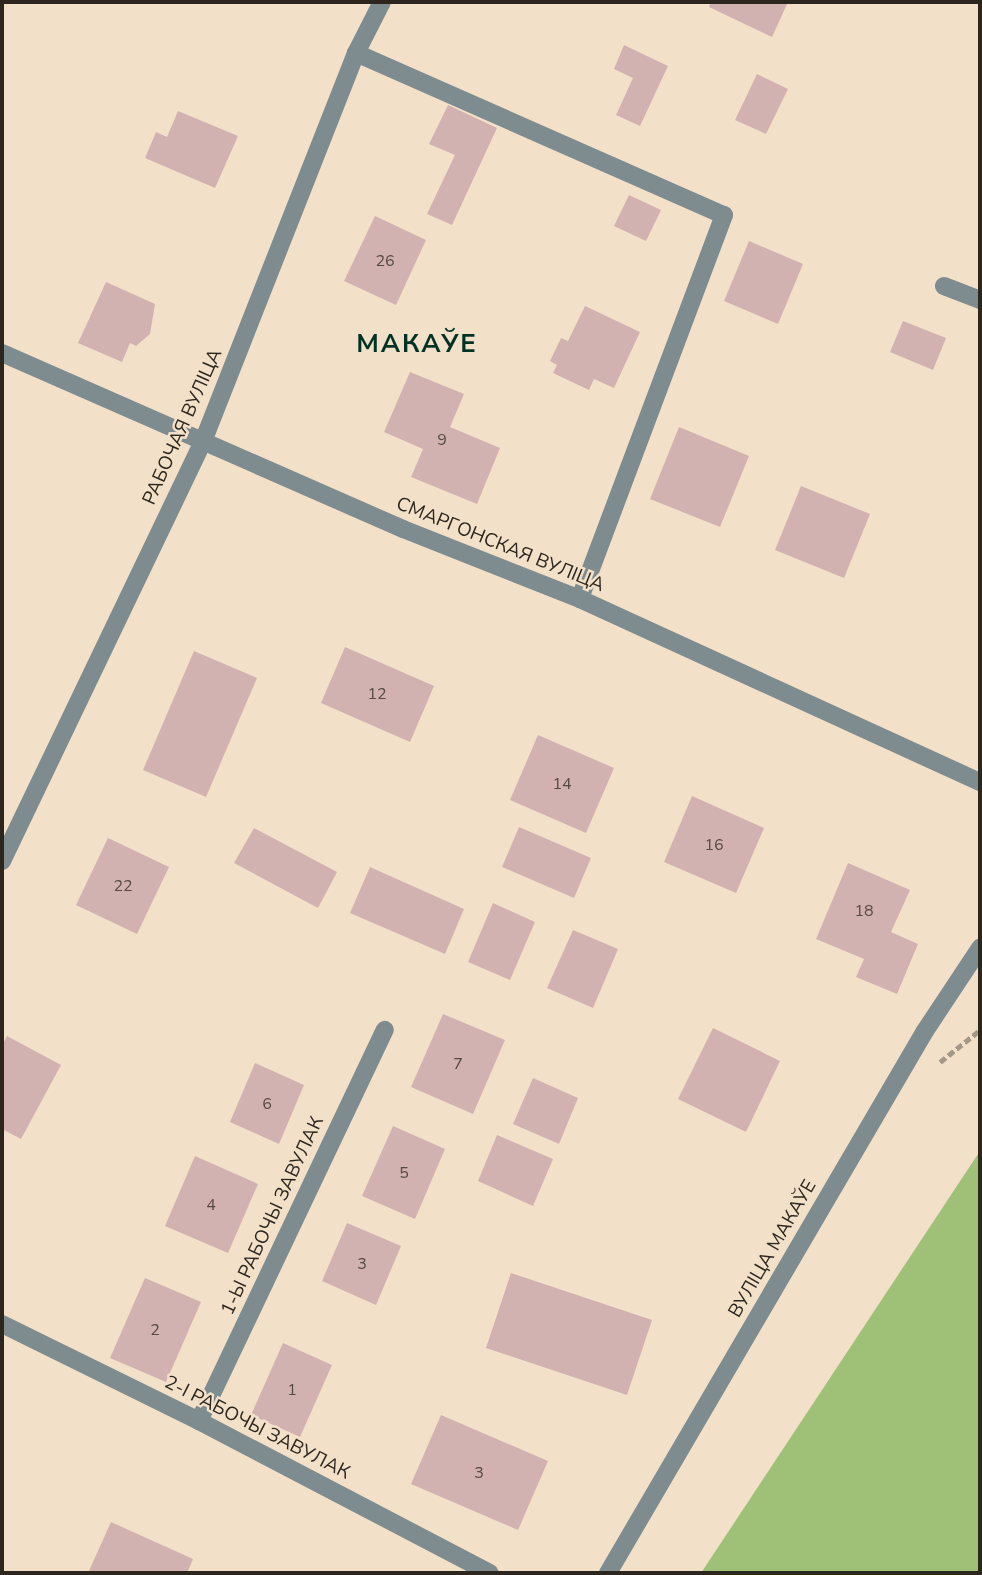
<!DOCTYPE html>
<meta charset="utf-8">
<style>
body{margin:0}
#map{position:relative;width:982px;height:1575px;overflow:hidden;background:#f3e0c9;font-family:"Nunito Sans",sans-serif}
div>[style]{position:absolute}
.forest>*{inset:0;background:#9fc177}
.building>*{inset:0;background:#d1b2b0}
.path>*{height:4.5px;margin-top:-2.25px;transform-origin:0;background:repeating-linear-gradient(90deg,#a69887 0 7px,transparent 0 10.5px)}
.minor>*{height:18px;margin:-9px;padding:0 9px;transform-origin:9px;border-radius:9px;background:#7e8c8f}
span{translate:-50% -50%;white-space:nowrap;text-align:center;line-height:1.15;-webkit-text-stroke:5px #f3e0c9;paint-order:stroke}
.number-label{font-size:16px;color:#564942}
.number-label span{-webkit-text-stroke-width:0}
.street-label{font-size:19px;color:#2d261e}
.district-label{font-size:26px;color:#003323;font-weight:700;letter-spacing:2px}
.frame{position:absolute;inset:0;border:4px solid #2d261e;pointer-events:none}
</style>
<div id="map">
<div class="forest">
<i style="clip-path:polygon(980px 1151px,980px 1573px,701px 1573px)"></i>
</div>
<div class="building">
<i style="clip-path:polygon(711px 2px,788px 2px,772px 37px,709px 7px)"></i>
<i style="clip-path:polygon(624px 45px,668px 66px,640px 126px,616px 115px,633px 78px,614px 69px)"></i>
<i style="clip-path:polygon(757px 74px,788px 89px,766px 134px,735px 120px)"></i>
<i style="clip-path:polygon(448px 105px,497px 128px,452px 225px,427px 214px,455px 155px,429px 144px)"></i>
<i style="clip-path:polygon(178px 111px,238px 136px,215px 188px,145px 158px,156px 132px,167px 137px)"></i>
<i style="clip-path:polygon(629px 195px,661px 210px,646px 241px,614px 226px)"></i>
<i style="clip-path:polygon(375px 216px,426px 240px,396px 305px,344px 281px)"></i>
<i style="clip-path:polygon(749px 241px,803px 264px,778px 324px,724px 301px)"></i>
<i style="clip-path:polygon(106px 282px,155px 304px,150px 334px,136px 346px,130px 343px,122px 362px,78px 343px)"></i>
<i style="clip-path:polygon(585px 306px,640px 332px,614px 388px,594px 379px,589px 390px,553px 373px,557px 365px,550px 361px,561px 338px,568px 341px)"></i>
<i style="clip-path:polygon(903px 321px,946px 338px,933px 370px,890px 352px)"></i>
<i style="clip-path:polygon(410px 372px,464px 394px,450px 427px,500px 448px,477px 504px,411px 477px,423px 449px,384px 432px)"></i>
<i style="clip-path:polygon(679px 427px,749px 456px,720px 527px,650px 499px)"></i>
<i style="clip-path:polygon(801px 486px,870px 514px,844px 578px,775px 550px)"></i>
<i style="clip-path:polygon(345px 647px,434px 686px,410px 742px,321px 703px)"></i>
<i style="clip-path:polygon(194px 651px,257px 678px,206px 797px,143px 770px)"></i>
<i style="clip-path:polygon(538px 735px,614px 768px,586px 833px,510px 800px)"></i>
<i style="clip-path:polygon(692px 796px,764px 828px,736px 893px,664px 862px)"></i>
<i style="clip-path:polygon(519px 827px,591px 858px,574px 898px,502px 867px)"></i>
<i style="clip-path:polygon(254px 828px,337px 872px,318px 908px,234px 863px)"></i>
<i style="clip-path:polygon(108px 838px,169px 867px,137px 934px,76px 905px)"></i>
<i style="clip-path:polygon(848px 863px,910px 890px,891px 932px,918px 944px,897px 994px,856px 977px,864px 959px,816px 939px)"></i>
<i style="clip-path:polygon(370px 867px,464px 909px,445px 954px,350px 913px)"></i>
<i style="clip-path:polygon(493px 903px,535px 922px,510px 980px,468px 962px)"></i>
<i style="clip-path:polygon(573px 930px,618px 949px,593px 1008px,547px 988px)"></i>
<i style="clip-path:polygon(443px 1014px,505px 1040px,473px 1114px,411px 1087px)"></i>
<i style="clip-path:polygon(713px 1028px,780px 1061px,746px 1132px,678px 1099px)"></i>
<i style="clip-path:polygon(7px 1036px,61px 1065px,21px 1139px,2px 1129px,2px 1046px)"></i>
<i style="clip-path:polygon(255px 1063px,304px 1085px,279px 1144px,230px 1122px)"></i>
<i style="clip-path:polygon(533px 1078px,578px 1098px,559px 1144px,513px 1124px)"></i>
<i style="clip-path:polygon(393px 1126px,445px 1149px,415px 1219px,362px 1196px)"></i>
<i style="clip-path:polygon(497px 1135px,553px 1159px,533px 1206px,478px 1181px)"></i>
<i style="clip-path:polygon(195px 1156px,258px 1184px,228px 1253px,165px 1226px)"></i>
<i style="clip-path:polygon(347px 1223px,401px 1246px,376px 1305px,322px 1281px)"></i>
<i style="clip-path:polygon(511px 1273px,652px 1320px,627px 1395px,486px 1348px)"></i>
<i style="clip-path:polygon(145px 1278px,201px 1302px,166px 1382px,110px 1358px)"></i>
<i style="clip-path:polygon(283px 1343px,332px 1365px,300px 1437px,251px 1415px)"></i>
<i style="clip-path:polygon(441px 1415px,548px 1461px,518px 1530px,411px 1484px)"></i>
<i style="clip-path:polygon(111px 1522px,193px 1559px,187px 1573px,88px 1573px)"></i>
</div>
<div class="path">
<i style="left:940px;top:1062px;width:51px;rotate:-38.7deg"></i>
</div>
<div class="minor">
<i style="left:356px;top:53px;width:402px;rotate:23.8deg"></i>
<i style="left:724px;top:215px;width:410px;rotate:110.6deg"></i>
<i style="left:944px;top:286px;width:39px;rotate:21deg"></i>
<i style="left:2px;top:353px;width:438px;rotate:23.7deg"></i>
<i style="left:403px;top:529px;width:190px;rotate:21.6deg"></i>
<i style="left:580px;top:599px;width:440px;rotate:24.6deg"></i>
<i style="left:2px;top:861px;width:468px;rotate:-64.4deg"></i>
<i style="left:204px;top:439px;width:415px;rotate:-68.5deg"></i>
<i style="left:356px;top:53px;width:57px;rotate:-63deg"></i>
<i style="left:2px;top:1324px;width:220px;rotate:26.2deg"></i>
<i style="left:199px;top:1421px;width:328px;rotate:27.6deg"></i>
<i style="left:199px;top:1421px;width:433px;rotate:-64.6deg"></i>
<i style="left:608px;top:1573px;width:628px;rotate:-59.68deg"></i>
<i style="left:925px;top:1031px;width:100px;rotate:-56.5deg"></i>
</div>
<div class="number-label">
<span style="left:385px;top:261px">26</span>
<span style="left:442px;top:440px">9</span>
<span style="left:377px;top:694px">12</span>
<span style="left:562px;top:784px">14</span>
<span style="left:714px;top:845px">16</span>
<span style="left:123px;top:886px">22</span>
<span style="left:864px;top:911px">18</span>
<span style="left:458px;top:1064px">7</span>
<span style="left:267px;top:1104px">6</span>
<span style="left:404px;top:1173px">5</span>
<span style="left:211px;top:1205px">4</span>
<span style="left:362px;top:1264px">3</span>
<span style="left:155px;top:1330px">2</span>
<span style="left:292px;top:1390px">1</span>
<span style="left:479px;top:1473px">3</span>
</div>
<div class="street-label">
<span style="left:183px;top:427px;rotate:-66deg">РАБОЧАЯ ВУЛІЦА</span>
<span style="left:500px;top:545px;rotate:22deg">СМАРГОНСКАЯ ВУЛІЦА</span>
<span style="left:273px;top:1216px;rotate:-65deg">1-Ы РАБОЧЫ ЗАВУЛАК</span>
<span style="left:773px;top:1249px;rotate:-60deg">ВУЛІЦА МАКАЎЕ</span>
<span style="left:257px;top:1428px;rotate:27deg">2-І РАБОЧЫ ЗАВУЛАК</span>
</div>
<div class="district-label">
<span style="left:417px;top:344px">МАКАЎЕ</span>
</div>
<div class="frame"></div>
</div>
